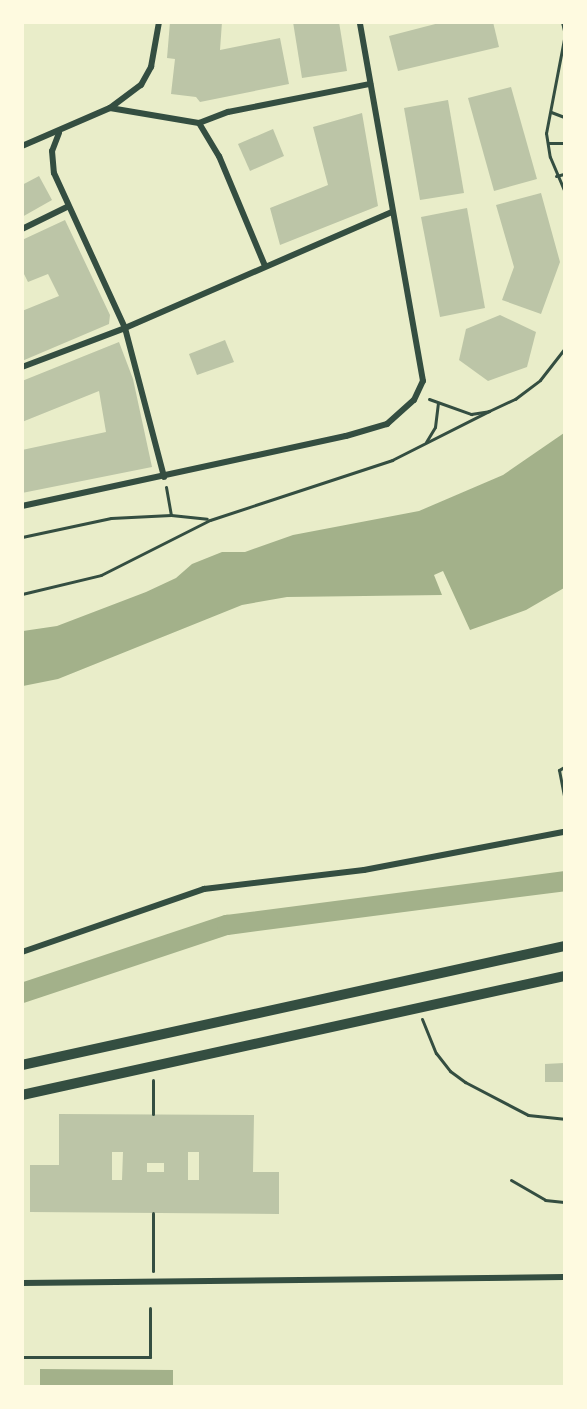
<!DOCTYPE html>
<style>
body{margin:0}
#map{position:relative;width:587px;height:1409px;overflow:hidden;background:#e9edc9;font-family:"Alegreya Sans",sans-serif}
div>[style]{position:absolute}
.water>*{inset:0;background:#a3b18a}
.canal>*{height:20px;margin:-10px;padding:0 10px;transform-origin:10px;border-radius:10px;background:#a3b18a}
.building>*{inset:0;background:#bcc5a7}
.path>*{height:3px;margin:-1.5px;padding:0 1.5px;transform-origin:1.5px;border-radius:1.5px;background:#344e41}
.minor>*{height:6px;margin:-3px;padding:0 3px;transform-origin:3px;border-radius:3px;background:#344e41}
.tertiary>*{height:10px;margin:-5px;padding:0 5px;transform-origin:5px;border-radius:5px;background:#344e41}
span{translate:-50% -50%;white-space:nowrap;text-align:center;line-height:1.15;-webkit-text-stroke:5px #fefae0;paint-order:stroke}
.frame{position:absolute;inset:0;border:24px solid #fefae0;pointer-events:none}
</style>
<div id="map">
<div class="water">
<i style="clip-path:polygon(564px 433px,564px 588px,526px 610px,470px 630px,443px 571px,434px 575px,442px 595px,287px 597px,242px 605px,58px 679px,23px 686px,23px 631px,57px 626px,146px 592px,176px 578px,192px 564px,222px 552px,245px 552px,293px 535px,419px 511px,503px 475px)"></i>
<i style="clip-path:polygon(40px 1369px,173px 1370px,173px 1386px,40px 1386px)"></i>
</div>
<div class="canal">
<i style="left:22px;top:993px;width:216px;rotate:-18.4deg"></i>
<i style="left:227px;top:925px;width:340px;rotate:-7.4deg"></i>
</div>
<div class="building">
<i style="clip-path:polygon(170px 22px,222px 22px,220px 50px,280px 38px,289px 84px,200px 102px,196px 97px,171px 94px,175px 59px,167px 58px)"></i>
<i style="clip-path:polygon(293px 22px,339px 22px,347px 71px,302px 78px)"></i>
<i style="clip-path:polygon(443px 22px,493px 22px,499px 47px,398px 71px,389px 36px)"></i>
<i style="clip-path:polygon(511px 87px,537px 179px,494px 191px,468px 98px)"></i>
<i style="clip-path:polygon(448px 100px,464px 193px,420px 200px,404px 108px)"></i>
<i style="clip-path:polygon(362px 113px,378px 206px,280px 245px,270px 208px,328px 185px,313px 127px)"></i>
<i style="clip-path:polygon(273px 129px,284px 156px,250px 171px,238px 144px)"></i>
<i style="clip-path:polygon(39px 176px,52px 200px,22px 217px,22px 185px)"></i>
<i style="clip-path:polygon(541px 193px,560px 262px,541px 314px,502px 300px,514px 267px,496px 205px)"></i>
<i style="clip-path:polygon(467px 208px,485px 308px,440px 317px,421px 217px)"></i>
<i style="clip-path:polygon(65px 220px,110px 315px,109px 324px,22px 361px,22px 311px,59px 296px,48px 274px,28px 282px,22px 270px,22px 240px)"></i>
<i style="clip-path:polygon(500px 315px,536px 332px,527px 367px,488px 381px,459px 360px,466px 329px)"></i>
<i style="clip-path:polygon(225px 340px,234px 362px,197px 375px,189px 354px)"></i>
<i style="clip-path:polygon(119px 342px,133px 379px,152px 467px,22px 493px,22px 450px,106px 432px,99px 391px,22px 422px,22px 381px)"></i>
<i style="clip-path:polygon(564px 1063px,564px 1082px,545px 1082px,545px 1064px)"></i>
<i style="clip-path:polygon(evenodd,59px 1114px,254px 1115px,253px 1172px,279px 1172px,279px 1214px,30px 1212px,30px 1165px,59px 1165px,59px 1114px,112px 1152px,123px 1152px,122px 1180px,112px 1180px,112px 1152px,59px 1114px,188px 1152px,199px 1152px,199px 1180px,188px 1180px,188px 1152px,59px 1114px,147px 1163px,164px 1163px,164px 1172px,147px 1172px,147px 1163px)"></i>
</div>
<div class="path">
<i style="left:562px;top:22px;width:9px;rotate:77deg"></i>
<i style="left:564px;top:39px;width:96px;rotate:100.8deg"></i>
<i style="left:546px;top:133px;width:24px;rotate:81deg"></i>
<i style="left:550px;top:157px;width:36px;rotate:67deg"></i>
<i style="left:551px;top:112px;width:14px;rotate:21deg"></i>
<i style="left:564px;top:142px;width:10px;rotate:-90deg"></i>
<i style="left:548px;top:143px;width:16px"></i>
<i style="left:556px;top:176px;width:8px;rotate:-14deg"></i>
<i style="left:429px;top:399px;width:45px;rotate:19.7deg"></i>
<i style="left:471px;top:414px;width:18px;rotate:-9deg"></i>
<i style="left:489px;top:411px;width:29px;rotate:-25deg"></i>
<i style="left:515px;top:399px;width:31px;rotate:-37deg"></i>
<i style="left:540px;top:380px;width:39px;rotate:-52deg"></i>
<i style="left:426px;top:442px;width:17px;rotate:-59deg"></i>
<i style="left:435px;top:427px;width:24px;rotate:-83deg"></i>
<i style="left:166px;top:487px;width:28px;rotate:80deg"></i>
<i style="left:22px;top:537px;width:91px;rotate:-12.1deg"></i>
<i style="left:111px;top:518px;width:60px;rotate:-2.9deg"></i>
<i style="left:171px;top:515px;width:36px;rotate:6deg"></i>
<i style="left:22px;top:594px;width:81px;rotate:-13.5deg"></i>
<i style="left:101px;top:575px;width:122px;rotate:-26.8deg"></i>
<i style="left:210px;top:520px;width:192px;rotate:-18.2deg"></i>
<i style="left:392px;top:460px;width:109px;rotate:-26.8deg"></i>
<i style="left:564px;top:767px;width:6px;rotate:149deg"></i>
<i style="left:559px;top:770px;width:26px;rotate:79deg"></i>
<i style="left:422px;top:1019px;width:37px;rotate:68deg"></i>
<i style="left:436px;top:1053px;width:23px;rotate:52deg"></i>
<i style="left:450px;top:1071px;width:19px;rotate:36deg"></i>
<i style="left:465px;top:1082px;width:71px;rotate:27.6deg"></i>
<i style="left:528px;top:1115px;width:36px;rotate:6deg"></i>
<i style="left:153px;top:1080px;width:34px;rotate:90deg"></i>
<i style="left:511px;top:1180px;width:39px;rotate:30deg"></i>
<i style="left:545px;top:1200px;width:19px;rotate:6deg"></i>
<i style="left:153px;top:1213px;width:58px;rotate:90deg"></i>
<i style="left:22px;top:1357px;width:128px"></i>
<i style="left:150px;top:1357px;width:49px;rotate:-90deg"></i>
</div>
<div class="minor">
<i style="left:110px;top:108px;width:90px;rotate:9.6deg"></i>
<i style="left:199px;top:123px;width:39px;rotate:59deg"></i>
<i style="left:219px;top:156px;width:119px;rotate:67.3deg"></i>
<i style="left:199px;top:123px;width:31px;rotate:-21deg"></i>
<i style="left:228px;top:112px;width:145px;rotate:-11.2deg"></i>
<i style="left:59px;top:133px;width:19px;rotate:111deg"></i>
<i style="left:52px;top:151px;width:22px;rotate:85deg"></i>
<i style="left:54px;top:173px;width:170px;rotate:65.4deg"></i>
<i style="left:125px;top:328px;width:154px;rotate:75.3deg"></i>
<i style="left:22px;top:146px;width:96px;rotate:-23.4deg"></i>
<i style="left:110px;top:108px;width:39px;rotate:-37deg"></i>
<i style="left:141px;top:85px;width:21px;rotate:-61deg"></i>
<i style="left:151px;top:67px;width:46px;rotate:-79.9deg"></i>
<i style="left:22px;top:229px;width:50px;rotate:-26.1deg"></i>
<i style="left:22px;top:367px;width:110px;rotate:-20.7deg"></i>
<i style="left:125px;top:328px;width:291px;rotate:-23.5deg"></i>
<i style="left:22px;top:506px;width:331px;rotate:-12.2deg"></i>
<i style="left:346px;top:436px;width:43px;rotate:-16.3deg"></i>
<i style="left:387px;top:424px;width:36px;rotate:-42deg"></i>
<i style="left:414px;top:400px;width:21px;rotate:-65deg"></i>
<i style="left:423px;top:381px;width:364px;rotate:-100deg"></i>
<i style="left:22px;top:952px;width:193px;rotate:-19.1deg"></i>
<i style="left:204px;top:889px;width:161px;rotate:-6.8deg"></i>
<i style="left:364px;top:870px;width:204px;rotate:-10.8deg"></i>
<i style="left:22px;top:1283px;width:542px;rotate:-0.63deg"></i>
</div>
<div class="tertiary">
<i style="left:22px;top:1065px;width:555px;rotate:-12.38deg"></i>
<i style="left:22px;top:1095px;width:555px;rotate:-12.38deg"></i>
</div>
<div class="frame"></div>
</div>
